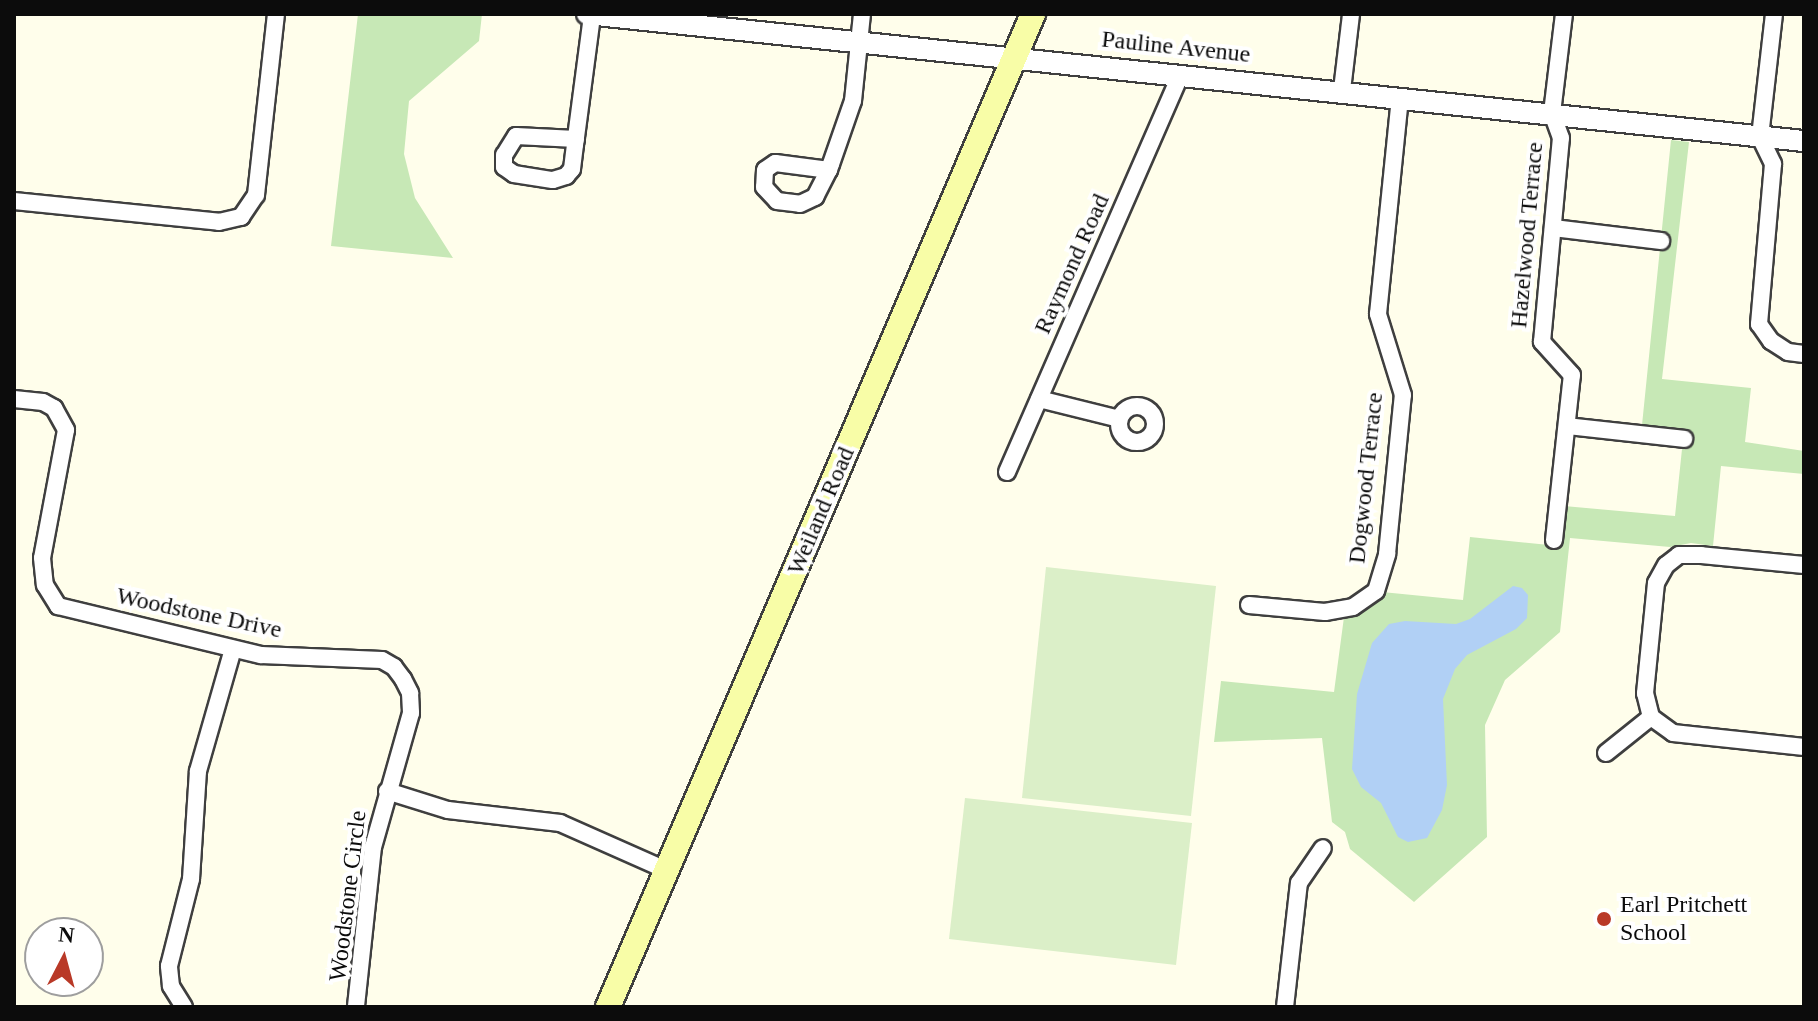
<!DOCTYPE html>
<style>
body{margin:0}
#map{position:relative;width:1818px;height:1021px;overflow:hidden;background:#fffeeb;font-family:Georgia,serif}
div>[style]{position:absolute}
.green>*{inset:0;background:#c7e8b6}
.pitch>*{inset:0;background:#dbefc8}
.water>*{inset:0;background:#b1d0f5}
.roads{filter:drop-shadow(2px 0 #3f3f3f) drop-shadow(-2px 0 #3f3f3f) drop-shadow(0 2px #3f3f3f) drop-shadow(0 -2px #3f3f3f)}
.minor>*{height:16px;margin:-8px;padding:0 8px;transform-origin:8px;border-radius:8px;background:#fff}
.minor>.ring{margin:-8px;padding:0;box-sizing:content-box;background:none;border:16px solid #fff;border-radius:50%}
.tertiary>*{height:20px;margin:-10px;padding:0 10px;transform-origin:10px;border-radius:10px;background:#fff}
.secondary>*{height:24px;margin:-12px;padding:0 12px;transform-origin:12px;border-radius:12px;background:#f8fda7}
.dots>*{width:22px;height:22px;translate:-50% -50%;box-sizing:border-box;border:4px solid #fff;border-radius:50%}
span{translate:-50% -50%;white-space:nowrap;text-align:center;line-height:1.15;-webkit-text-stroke:8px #fff;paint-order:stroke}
.street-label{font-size:24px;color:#0c0c0c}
.poi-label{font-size:24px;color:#0c0c0c}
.left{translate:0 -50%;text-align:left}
.frame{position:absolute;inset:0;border:16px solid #0c0c0c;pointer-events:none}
.north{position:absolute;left:24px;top:917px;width:80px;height:80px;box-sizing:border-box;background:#fff;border:2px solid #9e9e9e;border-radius:50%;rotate:6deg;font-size:22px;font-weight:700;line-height:32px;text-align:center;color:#0c0c0c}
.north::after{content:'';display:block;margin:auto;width:28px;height:36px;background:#b93927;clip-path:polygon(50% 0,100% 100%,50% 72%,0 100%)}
</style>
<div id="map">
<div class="green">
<i style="clip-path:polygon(358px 14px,482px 14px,479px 41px,409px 101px,404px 154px,415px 198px,453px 258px,331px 246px)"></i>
<i style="clip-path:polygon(1671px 140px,1689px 142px,1662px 379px,1751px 388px,1745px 442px,1804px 451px,1804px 474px,1721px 466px,1713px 546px,1691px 543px,1670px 547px,1570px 538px,1560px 632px,1505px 680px,1485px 725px,1487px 837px,1414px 902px,1350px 849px,1345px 832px,1332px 822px,1322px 738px,1214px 742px,1221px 681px,1334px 692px,1344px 617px,1358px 612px,1382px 592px,1463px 600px,1470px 537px,1559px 546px,1564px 506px,1675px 516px,1684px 430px,1642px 425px)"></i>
</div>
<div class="pitch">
<i style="clip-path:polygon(1046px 567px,1216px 586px,1191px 816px,1022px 798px)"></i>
<i style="clip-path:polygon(965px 798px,1192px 823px,1176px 965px,949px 939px)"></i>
</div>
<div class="water">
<i style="clip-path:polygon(1513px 586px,1522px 588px,1528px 595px,1527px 618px,1516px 629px,1467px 655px,1455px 669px,1443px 699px,1447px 785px,1442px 810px,1427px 838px,1408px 842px,1398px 837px,1381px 803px,1361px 787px,1352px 769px,1357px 694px,1372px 643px,1389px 624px,1405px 621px,1456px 624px,1470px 619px)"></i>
</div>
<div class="roads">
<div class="minor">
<i style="left:1774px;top:14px;width:124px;rotate:96.5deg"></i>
<i style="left:1760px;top:137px;width:30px;rotate:64deg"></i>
<i style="left:1773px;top:164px;width:161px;rotate:95deg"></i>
<i style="left:1759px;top:324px;width:21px;rotate:55deg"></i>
<i style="left:1771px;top:341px;width:20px;rotate:33deg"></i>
<i style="left:1788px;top:352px;width:16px;rotate:7deg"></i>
<i style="left:1342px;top:90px;width:77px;rotate:-83.2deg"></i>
<i style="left:576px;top:139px;width:60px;rotate:-177.1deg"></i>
<i style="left:516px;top:136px;width:22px;rotate:122deg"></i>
<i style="left:504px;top:155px;width:12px;rotate:90deg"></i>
<i style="left:504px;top:167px;width:12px;rotate:35deg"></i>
<i style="left:514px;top:174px;width:39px;rotate:9deg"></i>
<i style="left:553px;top:180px;width:14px;rotate:-17deg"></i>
<i style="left:566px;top:176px;width:9px;rotate:-49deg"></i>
<i style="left:572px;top:169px;width:24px;rotate:-83deg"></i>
<i style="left:575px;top:145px;width:131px;rotate:-82.5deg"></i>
<i style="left:829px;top:170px;width:54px;rotate:-172.6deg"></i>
<i style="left:775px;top:163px;width:12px;rotate:145deg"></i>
<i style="left:765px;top:170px;width:17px;rotate:93deg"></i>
<i style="left:764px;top:187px;width:19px;rotate:47deg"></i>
<i style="left:777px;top:201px;width:23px;rotate:7deg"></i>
<i style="left:800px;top:204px;width:17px;rotate:-25deg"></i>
<i style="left:815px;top:197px;width:30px;rotate:-63deg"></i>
<i style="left:829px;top:170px;width:6px;rotate:-72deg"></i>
<i style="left:831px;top:164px;width:67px;rotate:-70.8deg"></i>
<i style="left:853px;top:101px;width:87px;rotate:-84.1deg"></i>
<i style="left:14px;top:201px;width:206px;rotate:5.8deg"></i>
<i style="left:219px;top:222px;width:23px;rotate:-13deg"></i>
<i style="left:241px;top:217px;width:27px;rotate:-56deg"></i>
<i style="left:256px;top:195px;width:182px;rotate:-83.7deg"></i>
<i style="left:1553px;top:228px;width:109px;rotate:6.9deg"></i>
<i style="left:14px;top:399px;width:29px;rotate:6deg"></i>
<i style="left:43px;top:402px;width:13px;rotate:29deg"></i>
<i style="left:54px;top:408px;width:25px;rotate:61deg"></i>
<i style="left:66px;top:430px;width:130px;rotate:100.6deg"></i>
<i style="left:42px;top:558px;width:27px;rotate:84deg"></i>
<i style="left:45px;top:585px;width:25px;rotate:58deg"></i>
<i style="left:58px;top:606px;width:209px;rotate:13.6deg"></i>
<i style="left:261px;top:655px;width:121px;rotate:2.4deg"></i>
<i style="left:382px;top:660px;width:14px;rotate:30deg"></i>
<i style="left:394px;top:667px;width:15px;rotate:53deg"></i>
<i style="left:403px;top:679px;width:16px;rotate:63deg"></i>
<i style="left:410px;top:693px;width:20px;rotate:87deg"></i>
<i style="left:411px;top:713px;width:139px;rotate:105.8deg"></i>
<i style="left:373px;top:847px;width:161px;rotate:96.1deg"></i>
<i style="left:1039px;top:399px;width:82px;rotate:14deg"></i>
<i class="ring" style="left:1119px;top:406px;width:20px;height:20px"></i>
<i style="left:1567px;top:426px;width:118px;rotate:6.3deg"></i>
<i style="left:1007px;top:472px;width:434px;rotate:-66.4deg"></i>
<i style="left:1554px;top:540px;width:166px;rotate:-83.8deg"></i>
<i style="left:1572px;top:375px;width:45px;rotate:-132.3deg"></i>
<i style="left:1542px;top:342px;width:205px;rotate:-84.7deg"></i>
<i style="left:1561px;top:138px;width:27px;rotate:-110deg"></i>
<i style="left:1552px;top:113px;width:100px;rotate:-83.1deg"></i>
<i style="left:1804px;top:565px;width:103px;rotate:-174.5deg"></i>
<i style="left:1701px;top:555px;width:22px;rotate:180deg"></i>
<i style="left:1679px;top:555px;width:16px;rotate:142deg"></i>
<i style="left:1666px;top:565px;width:21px;rotate:119deg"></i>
<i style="left:1656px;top:583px;width:111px;rotate:95.7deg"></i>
<i style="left:1645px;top:693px;width:25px;rotate:76deg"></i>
<i style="left:1651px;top:717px;width:27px;rotate:36deg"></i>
<i style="left:1673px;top:733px;width:132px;rotate:6.1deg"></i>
<i style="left:1249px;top:605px;width:76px;rotate:5.3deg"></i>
<i style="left:1325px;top:612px;width:28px;rotate:-10deg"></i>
<i style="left:1353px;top:607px;width:28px;rotate:-35deg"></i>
<i style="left:1376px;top:591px;width:39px;rotate:-73deg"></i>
<i style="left:1387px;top:554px;width:160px;rotate:-84.3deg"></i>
<i style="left:1403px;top:395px;width:85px;rotate:-107.2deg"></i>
<i style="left:1378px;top:314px;width:218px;rotate:-84.2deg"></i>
<i style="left:1606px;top:753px;width:58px;rotate:-38.7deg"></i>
<i style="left:387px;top:791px;width:64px;rotate:17.3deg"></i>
<i style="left:448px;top:810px;width:113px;rotate:6.6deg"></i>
<i style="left:560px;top:823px;width:116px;rotate:23.9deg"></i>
<i style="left:184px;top:1007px;width:25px;rotate:-122deg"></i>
<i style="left:171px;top:986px;width:20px;rotate:-96deg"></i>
<i style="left:169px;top:966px;width:90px;rotate:-75.8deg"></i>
<i style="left:191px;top:879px;width:108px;rotate:-86.3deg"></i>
<i style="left:198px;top:771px;width:127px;rotate:-74deg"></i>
<i style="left:1285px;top:1007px;width:125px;rotate:-83.6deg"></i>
<i style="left:1299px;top:883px;width:42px;rotate:-55.6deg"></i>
</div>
<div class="tertiary">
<i style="left:587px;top:14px;width:1224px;rotate:5.96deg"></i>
</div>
<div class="secondary">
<i style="left:608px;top:1007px;width:1080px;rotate:-66.83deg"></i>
</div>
</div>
<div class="dots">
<i style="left:1604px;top:919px;background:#b93927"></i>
</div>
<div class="street-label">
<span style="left:1176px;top:47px;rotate:6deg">Pauline Avenue</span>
<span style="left:1527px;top:235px;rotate:-85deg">Hazelwood Terrace</span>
<span style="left:1072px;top:264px;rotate:-66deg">Raymond Road</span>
<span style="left:1366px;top:478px;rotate:-84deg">Dogwood Terrace</span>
<span style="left:821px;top:511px;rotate:-67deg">Weiland Road</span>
<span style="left:199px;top:613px;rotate:12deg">Woodstone Drive</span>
<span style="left:348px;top:896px;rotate:-83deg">Woodstone Circle</span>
</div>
<div class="poi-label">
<span class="left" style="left:1620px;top:919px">Earl Pritchett<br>School</span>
</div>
<div class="frame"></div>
<div class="north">N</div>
</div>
